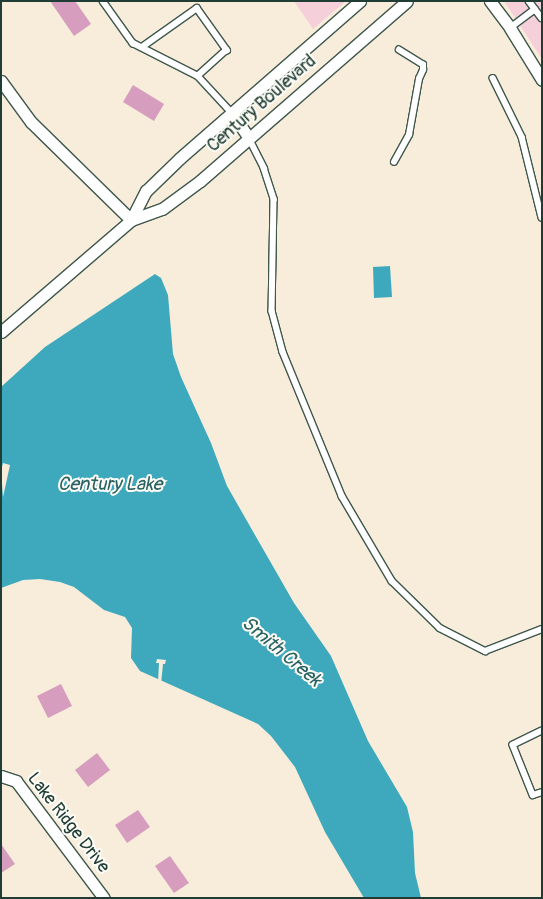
<!DOCTYPE html>
<style>
body{margin:0}
#map{position:relative;width:543px;height:899px;overflow:hidden;background:#f7edda;font-family:Pangolin,sans-serif}
div>[style]{position:absolute}
.built>*{inset:0;background:#f5cfda}
.water>*{inset:0;background:#3ea9bd}
.pier>*{inset:0;background:#f7edda}
.building>*{inset:0;background:#d79dbe}
.roads{filter:drop-shadow(1px 0 #3f574d) drop-shadow(-1px 0 #3f574d) drop-shadow(0 1px #3f574d) drop-shadow(0 -1px #3f574d)}
.service>*{height:5.5px;margin:-2.75px;padding:0 2.75px;transform-origin:2.75px;border-radius:2.75px;background:#fff}
.minor>*{height:11px;margin:-5.5px;padding:0 5.5px;transform-origin:5.5px;border-radius:5.5px;background:#fff}
span{translate:-50% -50%;white-space:nowrap;text-align:center;line-height:1.15;-webkit-text-stroke:4px #fdfcf7;paint-order:stroke}
.street-label{font-size:18px;color:#1f3d34}
.water-label{font-size:19px;color:#2a6364;font-style:italic}
.frame{position:absolute;inset:0;border:2px solid #1f3d34;pointer-events:none}
</style>
<div id="map">
<div class="built">
<i style="clip-path:polygon(294px 1px,346px 1px,313px 29px)"></i>
<i style="clip-path:polygon(504px 1px,542px 1px,542px 59px)"></i>
</div>
<div class="water">
<i style="clip-path:polygon(390px 266px,392px 297px,374px 298px,373px 267px)"></i>
<i style="clip-path:polygon(155px 274px,161px 278px,168px 295px,173px 354px,181px 377px,211px 443px,227px 486px,294px 603px,331px 656px,368px 741px,407px 807px,413px 832px,415px 873px,421px 898px,364px 898px,325px 832px,295px 767px,271px 736px,258px 724px,140px 671px,131px 658px,132px 628px,125px 617px,104px 610px,74px 587px,60px 582px,40px 579px,23px 580px,1px 588px,1px 387px,45px 347px)"></i>
</div>
<div class="pier">
<i style="clip-path:polygon(3px 463px,10px 465px,3px 497px,1px 471px)"></i>
<i style="clip-path:polygon(157px 659px,166px 660px,165px 664px,163px 664px,161px 684px,158px 682px,159px 663px,156px 663px)"></i>
</div>
<div class="building">
<i style="clip-path:polygon(50px 1px,75px 1px,91px 24px,74px 36px)"></i>
<i style="clip-path:polygon(133px 85px,164px 104px,154px 121px,123px 102px)"></i>
<i style="clip-path:polygon(61px 684px,72px 706px,48px 718px,37px 696px)"></i>
<i style="clip-path:polygon(97px 753px,110px 770px,88px 787px,75px 770px)"></i>
<i style="clip-path:polygon(138px 810px,150px 827px,127px 843px,115px 825px)"></i>
<i style="clip-path:polygon(1px 844px,15px 864px,1px 873px)"></i>
<i style="clip-path:polygon(170px 856px,189px 883px,174px 893px,155px 866px)"></i>
</div>
<div class="roads">
<div class="service">
<i style="left:103px;top:1px;width:52px;rotate:54.5deg"></i>
<i style="left:133px;top:43px;width:73px;rotate:26.9deg"></i>
<i style="left:198px;top:76px;width:50px;rotate:47.4deg"></i>
<i style="left:529px;top:1px;width:21px;rotate:53deg"></i>
<i style="left:510px;top:28px;width:31px;rotate:-37deg"></i>
<i style="left:142px;top:47px;width:67px;rotate:-35.3deg"></i>
<i style="left:197px;top:8px;width:52px;rotate:54.5deg"></i>
<i style="left:227px;top:50px;width:39px;rotate:138deg"></i>
<i style="left:493px;top:78px;width:66px;rotate:63.8deg"></i>
<i style="left:522px;top:137px;width:83px;rotate:76.1deg"></i>
<i style="left:249px;top:138px;width:34px;rotate:63deg"></i>
<i style="left:264px;top:168px;width:33px;rotate:72deg"></i>
<i style="left:274px;top:199px;width:112px;rotate:91deg"></i>
<i style="left:272px;top:311px;width:42px;rotate:75deg"></i>
<i style="left:283px;top:352px;width:156px;rotate:67.7deg"></i>
<i style="left:342px;top:496px;width:99px;rotate:59.5deg"></i>
<i style="left:392px;top:581px;width:67px;rotate:44.4deg"></i>
<i style="left:440px;top:628px;width:51px;rotate:27.1deg"></i>
<i style="left:485px;top:651px;width:61px;rotate:-21.1deg"></i>
<i style="left:394px;top:162px;width:31px;rotate:-61deg"></i>
<i style="left:409px;top:135px;width:57px;rotate:-79.9deg"></i>
<i style="left:419px;top:79px;width:10px;rotate:-66deg"></i>
<i style="left:423px;top:70px;width:5px;rotate:-90deg"></i>
<i style="left:423px;top:65px;width:28px;rotate:-148deg"></i>
<i style="left:542px;top:731px;width:32px;rotate:154deg"></i>
<i style="left:513px;top:745px;width:54px;rotate:68.2deg"></i>
<i style="left:533px;top:795px;width:9px;rotate:-18deg"></i>
</div>
<div class="minor">
<i style="left:490px;top:1px;width:34px;rotate:53deg"></i>
<i style="left:510px;top:28px;width:61px;rotate:58.4deg"></i>
<i style="left:1px;top:81px;width:51px;rotate:53.8deg"></i>
<i style="left:31px;top:122px;width:140px;rotate:44.4deg"></i>
<i style="left:232px;top:113px;width:30px;rotate:56deg"></i>
<i style="left:131px;top:220px;width:33px;rotate:-20deg"></i>
<i style="left:162px;top:209px;width:47px;rotate:-36.4deg"></i>
<i style="left:200px;top:181px;width:274px;rotate:-41deg"></i>
<i style="left:1px;top:332px;width:172px;rotate:-40.7deg"></i>
<i style="left:131px;top:220px;width:33px;rotate:-63deg"></i>
<i style="left:146px;top:191px;width:47px;rotate:-44.1deg"></i>
<i style="left:180px;top:158px;width:239px;rotate:-41.1deg"></i>
<i style="left:1px;top:776px;width:16px;rotate:18deg"></i>
<i style="left:16px;top:781px;width:146px;rotate:53.1deg"></i>
</div>
</div>
<div class="street-label">
<span style="left:262px;top:104px;rotate:-41deg">Century Boulevard</span>
<span style="left:68px;top:823px;rotate:52deg">Lake Ridge Drive</span>
</div>
<div class="water-label">
<span style="left:110px;top:485px">Century Lake</span>
<span style="left:281px;top:652px;rotate:40deg">Smith Creek</span>
</div>
<div class="frame"></div>
</div>
